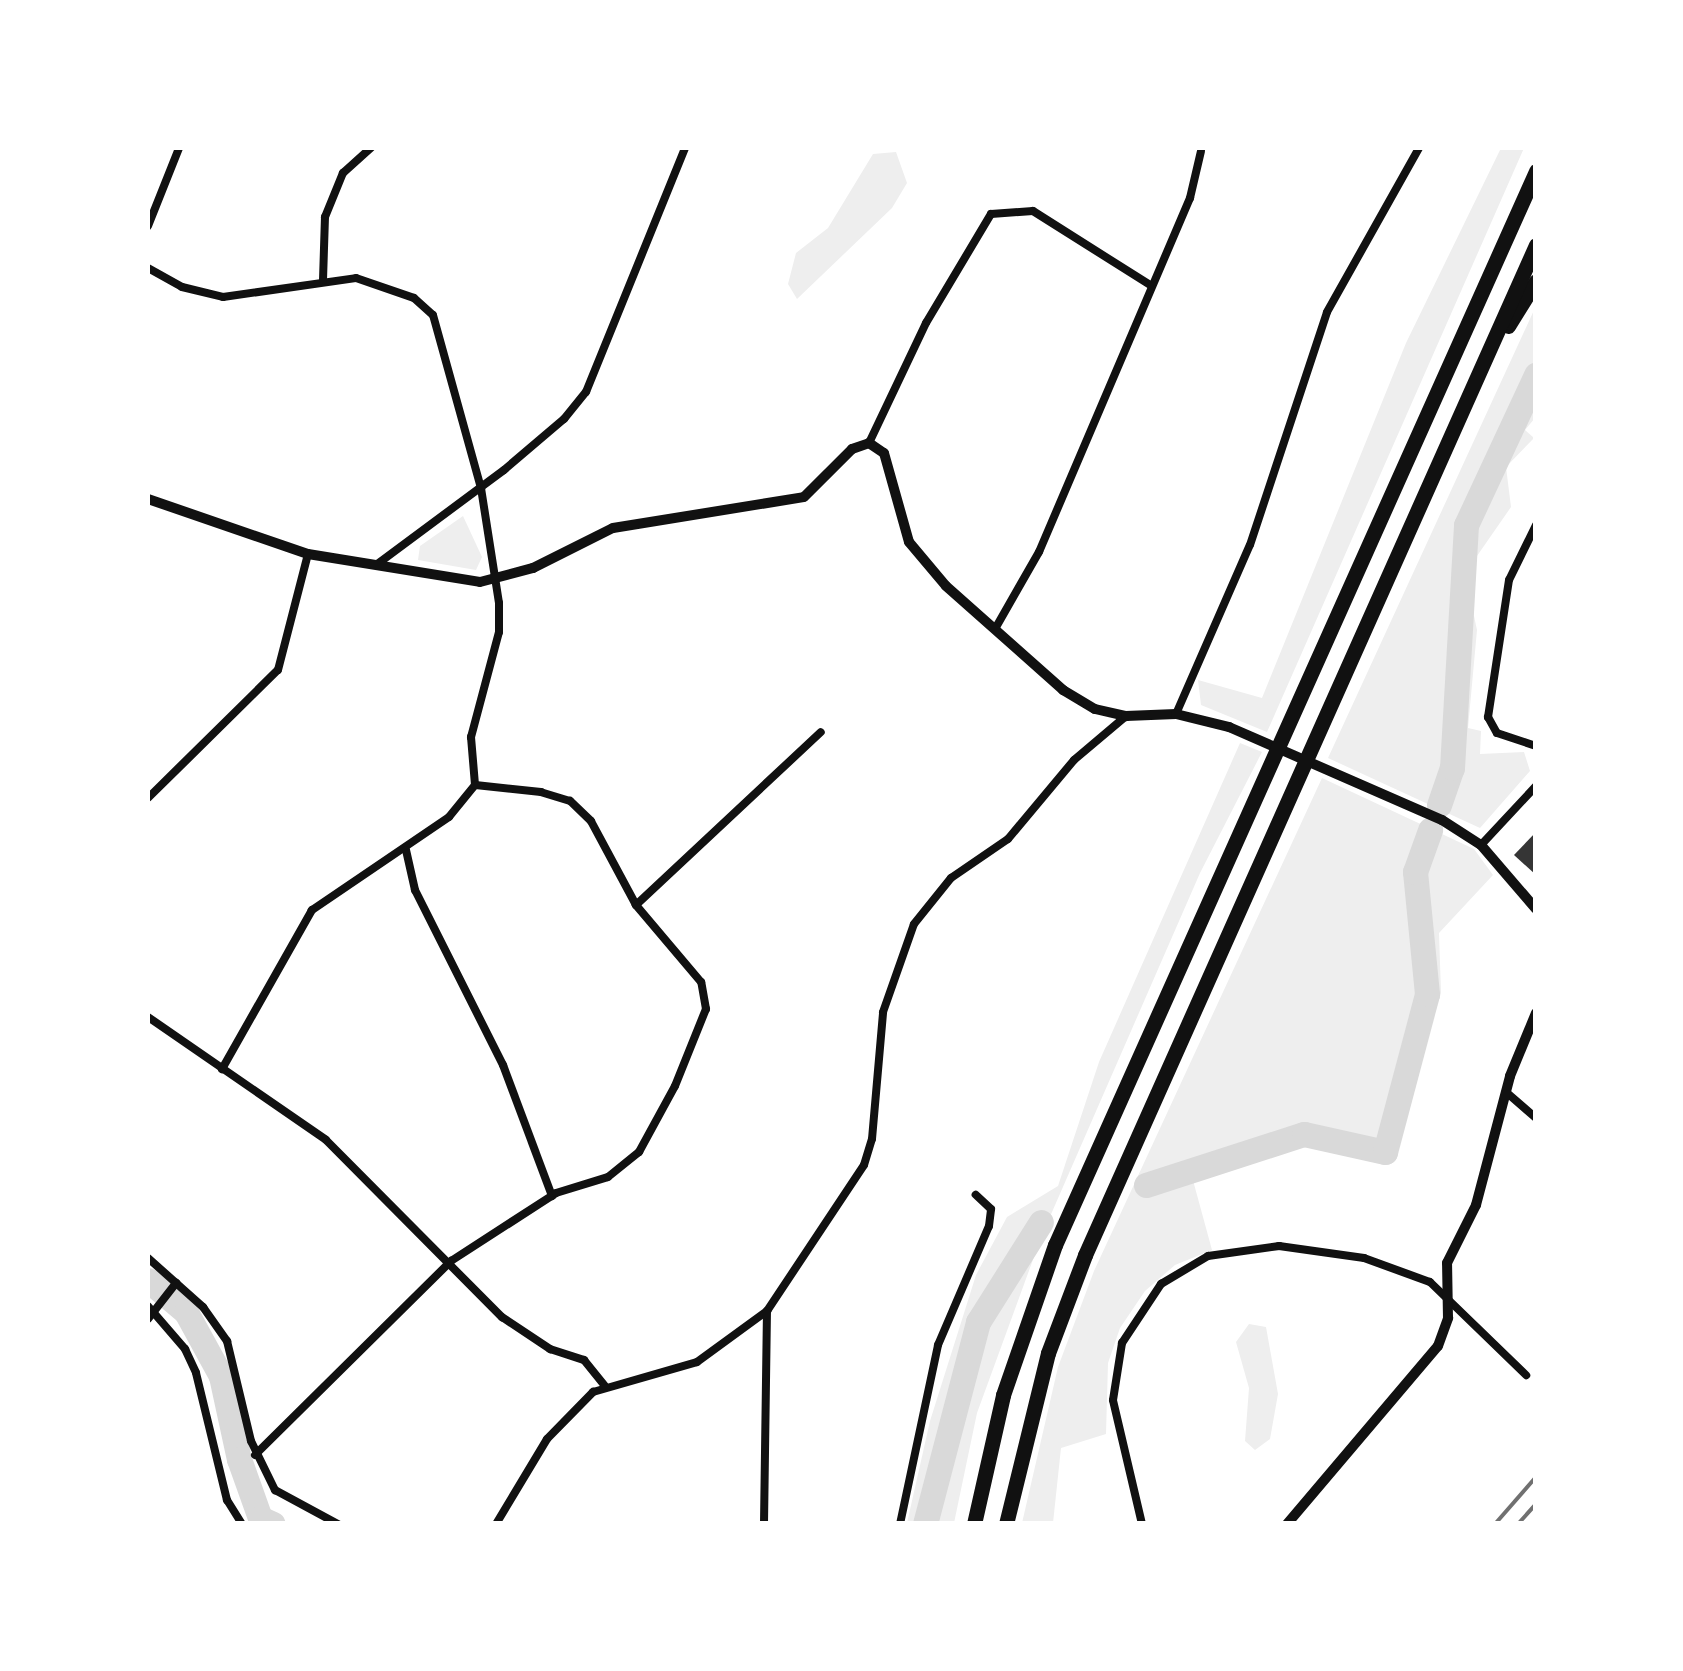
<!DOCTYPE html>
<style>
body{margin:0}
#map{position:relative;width:1683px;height:1671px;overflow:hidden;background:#fff;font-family:Manrope,sans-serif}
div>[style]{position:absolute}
.green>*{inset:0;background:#eee}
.river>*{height:25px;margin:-12.5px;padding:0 12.5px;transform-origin:12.5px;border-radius:12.5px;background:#d9d9d9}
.building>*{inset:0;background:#353535}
.minor>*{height:8px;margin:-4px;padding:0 4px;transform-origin:4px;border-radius:4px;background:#111}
.tertiary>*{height:10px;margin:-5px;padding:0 5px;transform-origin:5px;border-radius:5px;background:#111}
.motorway>*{height:15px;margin:-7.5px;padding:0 7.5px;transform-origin:7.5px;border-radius:7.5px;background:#111}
.rail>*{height:4px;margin:-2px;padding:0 2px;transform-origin:2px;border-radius:2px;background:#707070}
span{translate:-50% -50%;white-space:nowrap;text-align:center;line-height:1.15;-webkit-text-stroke:8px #fff;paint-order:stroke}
.frame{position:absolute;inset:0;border:150px solid #fff;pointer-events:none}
</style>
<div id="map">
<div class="green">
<i style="clip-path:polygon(1501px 148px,1524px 148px,1267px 732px,1201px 705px,1198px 680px,1262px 698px,1406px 343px)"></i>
<i style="clip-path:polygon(896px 152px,907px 183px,892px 208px,797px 299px,788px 284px,796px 253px,828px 228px,873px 154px)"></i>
<i style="clip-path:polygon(1535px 308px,1535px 418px,1525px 430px,1534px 438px,1506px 467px,1511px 507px,1477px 556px,1470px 597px,1477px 630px,1468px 728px,1481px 731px,1480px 754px,1524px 752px,1530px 771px,1480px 828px,1328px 758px)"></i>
<i style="clip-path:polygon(463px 516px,482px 557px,476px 570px,418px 560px,420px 546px)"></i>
<i style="clip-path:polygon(1240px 743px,1262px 752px,1200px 873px,1042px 1235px,977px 1413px,954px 1523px,907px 1523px,930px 1421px,976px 1275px,1007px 1217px,1058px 1186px,1099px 1062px)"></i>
<i style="clip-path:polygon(1322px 778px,1474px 849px,1493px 875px,1439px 933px,1441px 993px,1389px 1162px,1291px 1144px,1191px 1173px,1212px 1250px,1175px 1265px,1145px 1291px,1120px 1328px,1108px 1363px,1106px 1434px,1061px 1448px,1053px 1523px,1022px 1523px,1058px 1367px,1094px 1271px)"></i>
<i style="clip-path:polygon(1249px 1324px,1266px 1327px,1278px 1394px,1270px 1439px,1255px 1450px,1245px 1441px,1249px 1388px,1236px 1342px)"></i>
</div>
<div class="river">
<i style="left:1439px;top:805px;width:39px;rotate:-71deg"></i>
<i style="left:1452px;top:768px;width:243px;rotate:-86.7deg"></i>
<i style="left:1466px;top:525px;width:166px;rotate:-65deg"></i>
<i style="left:1146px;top:1185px;width:166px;rotate:-17.9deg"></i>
<i style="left:1304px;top:1134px;width:83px;rotate:12.5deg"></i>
<i style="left:1385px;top:1152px;width:163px;rotate:-75.1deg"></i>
<i style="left:1427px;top:994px;width:123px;rotate:-95.6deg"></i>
<i style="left:1415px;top:872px;width:45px;rotate:-70.3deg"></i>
<i style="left:148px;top:1280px;width:50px;rotate:40.1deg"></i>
<i style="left:186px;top:1312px;width:73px;rotate:61.3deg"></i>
<i style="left:221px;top:1376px;width:85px;rotate:77.8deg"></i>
<i style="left:239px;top:1459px;width:63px;rotate:70.4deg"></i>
<i style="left:260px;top:1518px;width:14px;rotate:25deg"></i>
<i style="left:925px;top:1524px;width:209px;rotate:-75.3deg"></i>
<i style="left:978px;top:1322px;width:118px;rotate:-57.8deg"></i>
</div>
<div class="building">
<i style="clip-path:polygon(1536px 832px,1536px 875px,1514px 855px)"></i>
</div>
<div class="minor">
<i style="left:148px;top:226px;width:84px;rotate:-68.3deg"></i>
<i style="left:148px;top:268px;width:39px;rotate:29deg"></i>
<i style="left:182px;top:287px;width:42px;rotate:13.7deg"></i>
<i style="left:223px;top:297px;width:134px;rotate:-8.1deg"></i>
<i style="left:356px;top:278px;width:61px;rotate:19deg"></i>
<i style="left:414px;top:298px;width:25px;rotate:42deg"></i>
<i style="left:433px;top:315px;width:180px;rotate:74.5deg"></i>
<i style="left:481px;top:488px;width:116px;rotate:81.1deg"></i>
<i style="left:499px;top:603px;width:29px;rotate:90deg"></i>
<i style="left:499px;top:632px;width:109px;rotate:104.9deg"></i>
<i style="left:471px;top:737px;width:48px;rotate:85.2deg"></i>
<i style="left:475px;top:785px;width:41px;rotate:129.1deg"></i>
<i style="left:449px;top:817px;width:166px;rotate:145.8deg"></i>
<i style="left:312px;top:910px;width:183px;rotate:119.5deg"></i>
<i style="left:323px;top:280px;width:63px;rotate:-88.2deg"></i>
<i style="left:325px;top:217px;width:48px;rotate:-67.8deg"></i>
<i style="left:343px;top:173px;width:38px;rotate:-42deg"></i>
<i style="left:869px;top:443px;width:133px;rotate:-64.6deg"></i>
<i style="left:926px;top:323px;width:127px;rotate:-59.2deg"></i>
<i style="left:991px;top:214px;width:42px;rotate:-4.1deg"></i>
<i style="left:1033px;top:211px;width:138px;rotate:32.3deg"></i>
<i style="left:1536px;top:525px;width:61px;rotate:116.1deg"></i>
<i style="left:1509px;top:580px;width:139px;rotate:98.7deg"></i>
<i style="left:1488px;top:717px;width:18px;rotate:61deg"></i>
<i style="left:1497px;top:733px;width:41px;rotate:18.4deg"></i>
<i style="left:376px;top:565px;width:159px;rotate:-36.6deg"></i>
<i style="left:504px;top:470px;width:79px;rotate:-40.4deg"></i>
<i style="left:564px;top:419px;width:35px;rotate:-51deg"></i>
<i style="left:586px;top:392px;width:263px;rotate:-67.9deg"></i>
<i style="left:995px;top:629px;width:89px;rotate:-60.3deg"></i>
<i style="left:1039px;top:552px;width:385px;rotate:-66.9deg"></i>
<i style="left:1190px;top:198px;width:48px;rotate:-76.8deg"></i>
<i style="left:1176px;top:714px;width:184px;rotate:-66.4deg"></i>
<i style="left:1250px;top:545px;width:245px;rotate:-71.7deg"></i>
<i style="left:1327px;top:312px;width:188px;rotate:-60.7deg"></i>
<i style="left:148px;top:798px;width:182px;rotate:-44.6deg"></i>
<i style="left:278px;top:670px;width:120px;rotate:-75.5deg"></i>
<i style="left:1481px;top:845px;width:81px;rotate:-47deg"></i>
<i style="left:406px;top:850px;width:41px;rotate:77.3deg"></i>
<i style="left:415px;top:890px;width:196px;rotate:63.3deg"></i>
<i style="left:503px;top:1065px;width:140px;rotate:69.5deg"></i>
<i style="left:636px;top:905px;width:253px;rotate:-43.1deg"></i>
<i style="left:148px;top:1017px;width:216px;rotate:34.6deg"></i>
<i style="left:326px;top:1140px;width:250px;rotate:45.2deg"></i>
<i style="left:502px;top:1317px;width:58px;rotate:33.7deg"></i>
<i style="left:550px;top:1349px;width:36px;rotate:18deg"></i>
<i style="left:584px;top:1360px;width:33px;rotate:51deg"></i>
<i style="left:1506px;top:1092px;width:40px;rotate:41deg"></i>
<i style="left:148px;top:1258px;width:74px;rotate:41.7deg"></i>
<i style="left:203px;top:1307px;width:42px;rotate:54.8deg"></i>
<i style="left:227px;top:1341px;width:103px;rotate:76.5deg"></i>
<i style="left:251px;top:1441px;width:55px;rotate:63.9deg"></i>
<i style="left:275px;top:1490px;width:72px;rotate:28.4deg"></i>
<i style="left:148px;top:1306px;width:57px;rotate:49.3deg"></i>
<i style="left:185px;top:1349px;width:26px;rotate:65deg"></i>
<i style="left:196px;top:1373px;width:131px;rotate:76.3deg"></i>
<i style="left:227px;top:1500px;width:28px;rotate:58deg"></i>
<i style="left:148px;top:1319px;width:46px;rotate:-52.1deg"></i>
<i style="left:255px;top:1455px;width:276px;rotate:-44.7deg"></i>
<i style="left:451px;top:1261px;width:125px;rotate:-32.9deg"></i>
<i style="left:556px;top:1193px;width:54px;rotate:-17.1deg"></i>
<i style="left:608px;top:1177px;width:40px;rotate:-39deg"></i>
<i style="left:639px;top:1152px;width:75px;rotate:-61.4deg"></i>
<i style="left:675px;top:1086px;width:83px;rotate:-68.1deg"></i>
<i style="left:706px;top:1009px;width:27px;rotate:-100deg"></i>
<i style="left:701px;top:982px;width:101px;rotate:-130.2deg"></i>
<i style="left:636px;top:905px;width:95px;rotate:-118.2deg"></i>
<i style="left:591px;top:821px;width:29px;rotate:-136deg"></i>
<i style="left:570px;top:801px;width:30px;rotate:-163deg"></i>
<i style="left:541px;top:792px;width:66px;rotate:-173.9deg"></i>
<i style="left:496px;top:1524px;width:99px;rotate:-59deg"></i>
<i style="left:547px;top:1439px;width:66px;rotate:-45.6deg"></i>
<i style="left:593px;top:1392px;width:108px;rotate:-16.1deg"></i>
<i style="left:697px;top:1362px;width:87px;rotate:-36.1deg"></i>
<i style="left:767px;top:1311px;width:175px;rotate:-56.4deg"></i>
<i style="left:864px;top:1165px;width:27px;rotate:-73deg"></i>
<i style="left:872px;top:1139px;width:127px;rotate:-85deg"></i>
<i style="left:883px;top:1012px;width:93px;rotate:-70.6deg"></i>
<i style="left:914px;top:924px;width:59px;rotate:-51.2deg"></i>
<i style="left:951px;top:878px;width:69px;rotate:-34.4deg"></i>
<i style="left:1008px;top:839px;width:103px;rotate:-50.1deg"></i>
<i style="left:1074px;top:760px;width:68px;rotate:-40.2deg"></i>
<i style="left:764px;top:1524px;width:213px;rotate:-89.2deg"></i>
<i style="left:900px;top:1524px;width:183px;rotate:-78deg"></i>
<i style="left:938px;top:1345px;width:129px;rotate:-66.8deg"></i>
<i style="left:989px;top:1226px;width:17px;rotate:-83deg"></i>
<i style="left:991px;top:1209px;width:21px;rotate:-137deg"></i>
<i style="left:1142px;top:1524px;width:127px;rotate:-103.2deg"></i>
<i style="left:1113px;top:1400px;width:58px;rotate:-81deg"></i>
<i style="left:1122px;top:1343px;width:71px;rotate:-56.5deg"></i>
<i style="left:1161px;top:1284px;width:55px;rotate:-30.8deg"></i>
<i style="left:1208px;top:1256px;width:72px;rotate:-8deg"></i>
<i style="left:1279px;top:1246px;width:86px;rotate:8deg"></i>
<i style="left:1364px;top:1258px;width:70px;rotate:20deg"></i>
<i style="left:1430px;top:1282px;width:134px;rotate:44.1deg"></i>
</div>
<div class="tertiary">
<i style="left:148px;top:499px;width:169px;rotate:19deg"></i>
<i style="left:308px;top:554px;width:174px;rotate:9.2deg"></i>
<i style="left:480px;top:582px;width:55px;rotate:-14.8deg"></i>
<i style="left:533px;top:568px;width:89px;rotate:-26.6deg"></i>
<i style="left:613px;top:528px;width:193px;rotate:-9.2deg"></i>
<i style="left:804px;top:497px;width:68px;rotate:-45deg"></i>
<i style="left:852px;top:449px;width:18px;rotate:-19deg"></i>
<i style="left:869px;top:443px;width:18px;rotate:34deg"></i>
<i style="left:884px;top:453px;width:92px;rotate:74.3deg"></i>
<i style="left:909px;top:542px;width:57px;rotate:49.9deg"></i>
<i style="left:946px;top:586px;width:157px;rotate:41.6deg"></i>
<i style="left:1063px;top:690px;width:37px;rotate:31deg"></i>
<i style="left:1095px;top:709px;width:32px;rotate:13deg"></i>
<i style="left:1126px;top:716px;width:50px;rotate:-2.3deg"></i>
<i style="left:1176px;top:714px;width:55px;rotate:13.8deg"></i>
<i style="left:1229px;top:727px;width:232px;rotate:23.6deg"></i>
<i style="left:1442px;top:820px;width:46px;rotate:32.7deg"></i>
<i style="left:1481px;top:845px;width:84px;rotate:49.3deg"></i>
<i style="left:1287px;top:1524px;width:233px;rotate:-49.7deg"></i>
<i style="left:1438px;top:1346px;width:30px;rotate:-70deg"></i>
<i style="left:1448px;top:1318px;width:55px;rotate:-91deg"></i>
<i style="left:1447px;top:1263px;width:65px;rotate:-63.4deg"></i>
<i style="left:1476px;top:1205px;width:133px;rotate:-75.2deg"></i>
<i style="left:1510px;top:1076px;width:68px;rotate:-67.6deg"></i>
</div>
<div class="motorway">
<i style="left:1508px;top:326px;width:53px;rotate:-58.1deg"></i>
<i style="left:974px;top:1524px;width:132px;rotate:-77.3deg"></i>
<i style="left:1003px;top:1395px;width:159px;rotate:-70.9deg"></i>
<i style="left:1055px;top:1245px;width:1177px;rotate:-65.87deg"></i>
<i style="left:1006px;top:1524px;width:176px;rotate:-76.2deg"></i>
<i style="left:1048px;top:1353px;width:105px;rotate:-69.3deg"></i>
<i style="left:1085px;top:1255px;width:1106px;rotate:-65.94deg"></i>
</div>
<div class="rail">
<i style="left:1495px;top:1524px;width:62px;rotate:-48.9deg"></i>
<i style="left:1518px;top:1524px;width:27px;rotate:-48deg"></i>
</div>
<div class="frame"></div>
</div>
